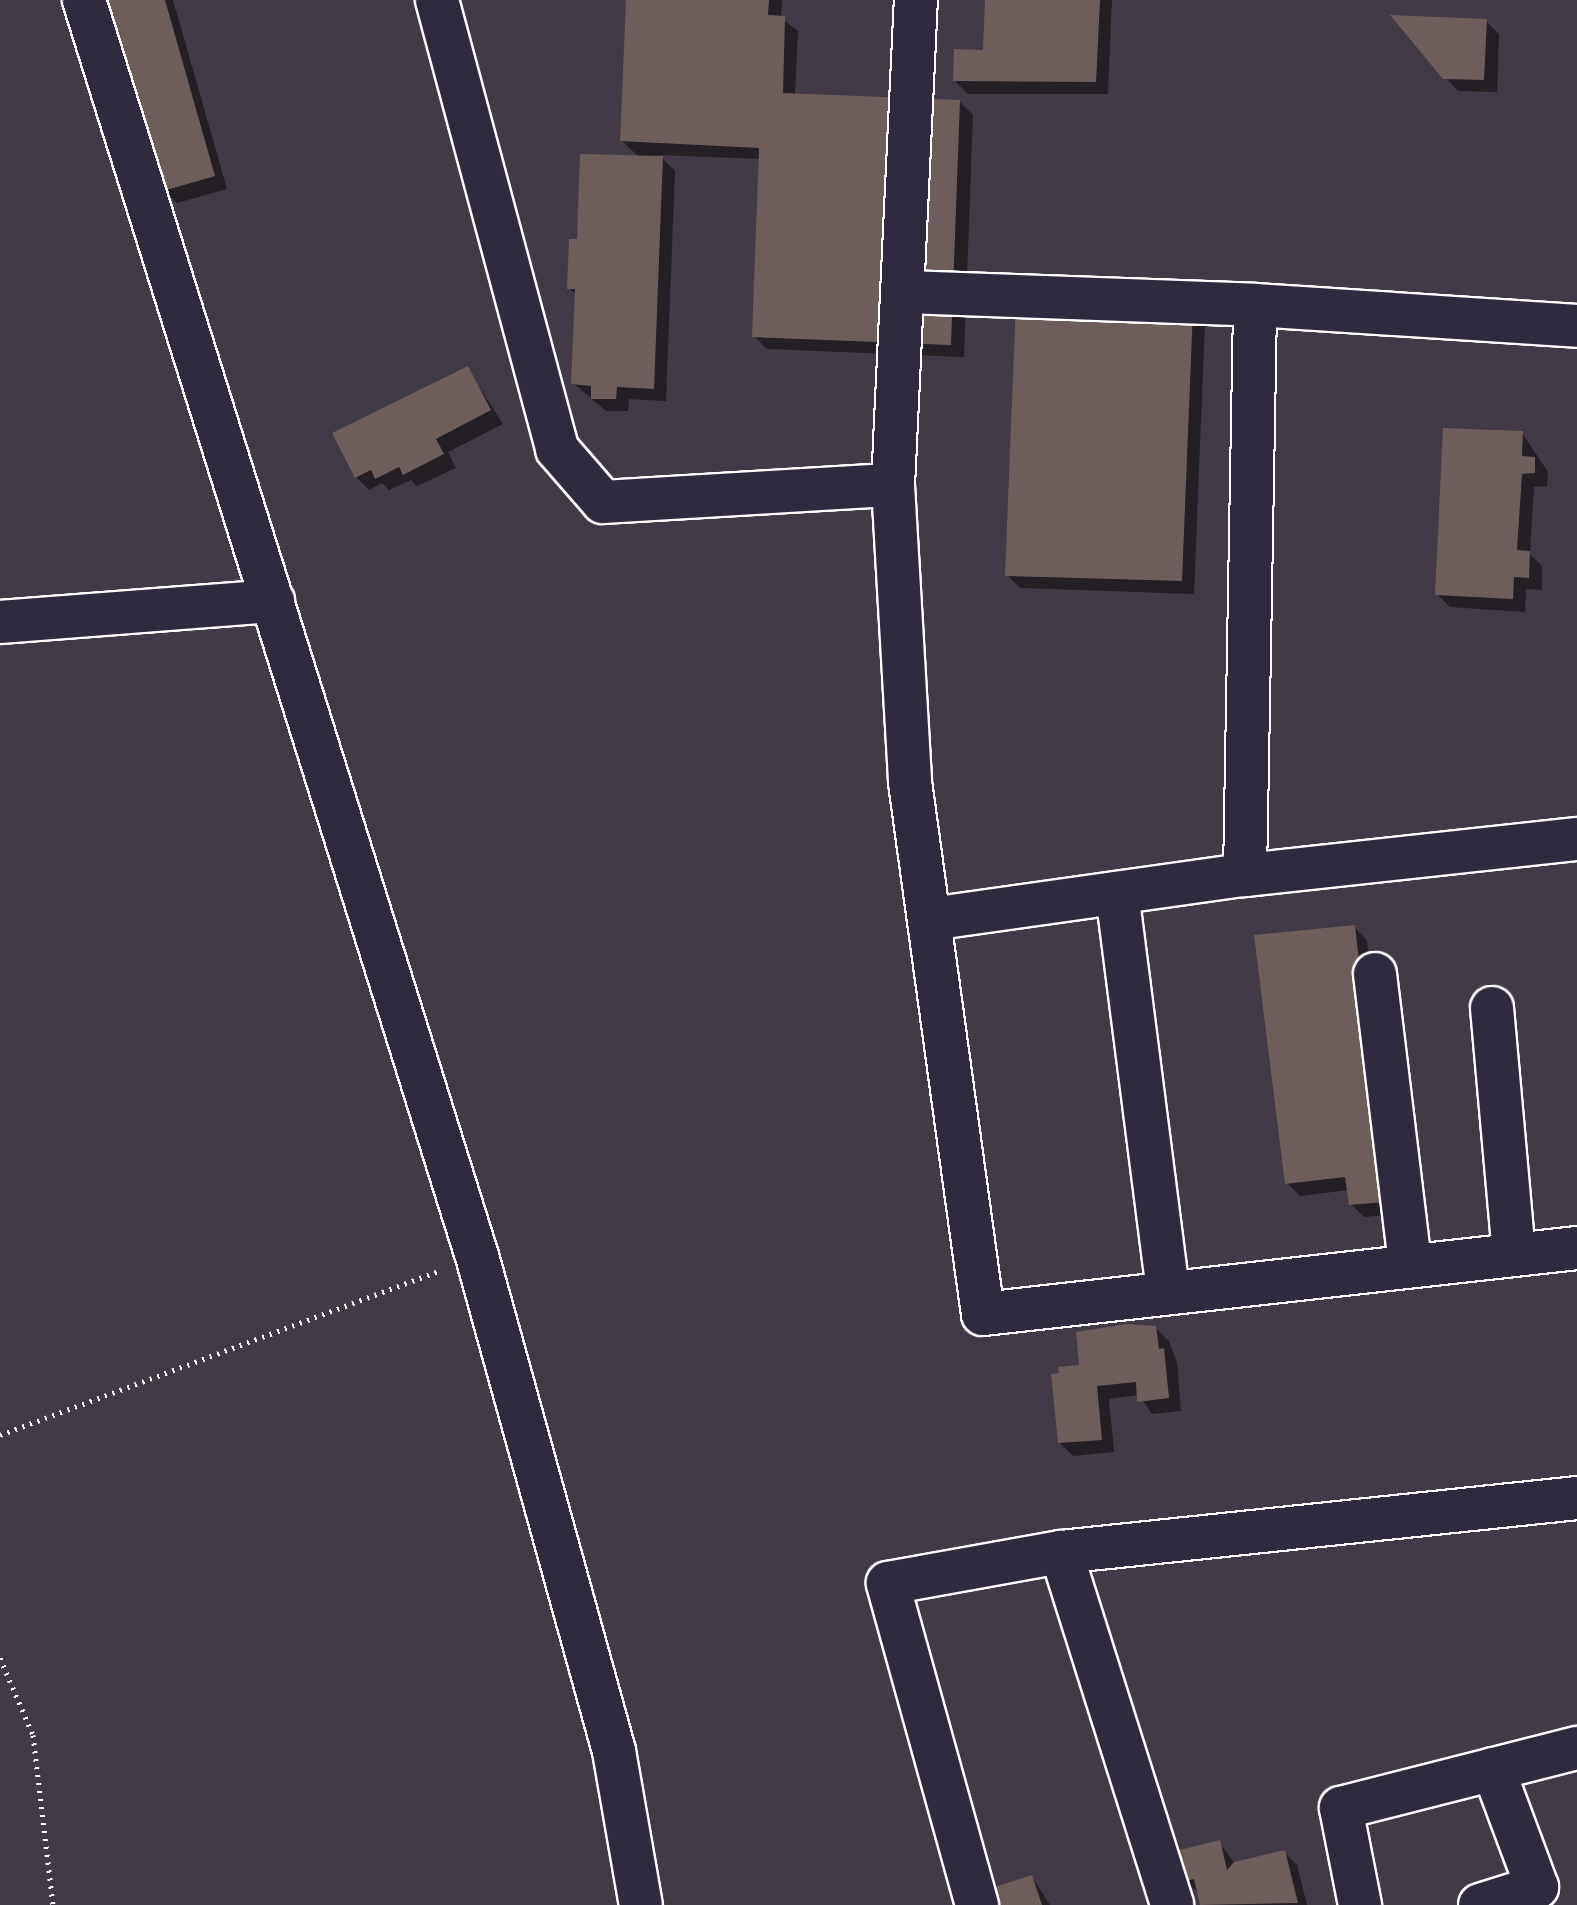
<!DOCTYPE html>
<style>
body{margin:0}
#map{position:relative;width:1577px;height:1905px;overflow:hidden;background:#423a46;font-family:Pangolin,sans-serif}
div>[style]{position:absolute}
.shadow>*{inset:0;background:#0007}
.building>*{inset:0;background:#6e5e5b}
.path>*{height:5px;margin-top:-2.5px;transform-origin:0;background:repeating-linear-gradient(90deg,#fff 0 2px,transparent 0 8px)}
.roads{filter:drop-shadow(2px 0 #fff) drop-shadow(-2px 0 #fff) drop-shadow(0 2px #fff) drop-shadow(0 -2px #fff)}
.minor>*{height:42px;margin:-21px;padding:0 21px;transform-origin:21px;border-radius:21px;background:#2f2a3d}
span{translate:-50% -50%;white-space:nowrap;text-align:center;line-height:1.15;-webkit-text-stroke:6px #2f2a3d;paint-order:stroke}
</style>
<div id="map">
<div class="shadow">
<i style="clip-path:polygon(110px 0,173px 0,227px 189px,177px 203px,164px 190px)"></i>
<i style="clip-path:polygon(628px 0,782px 0,781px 18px,798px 31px,795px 95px,960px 102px,973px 115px,964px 357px,767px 349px,754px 336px,760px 159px,659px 155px,675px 171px,666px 401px,629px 399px,628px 411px,606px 411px,573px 383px,577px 295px,569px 288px,579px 241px,639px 157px,622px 141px)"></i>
<i style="clip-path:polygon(987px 0,1112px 0,1108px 94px,968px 94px,955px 81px,985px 52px)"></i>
<i style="clip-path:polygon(1486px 21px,1499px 34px,1497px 92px,1458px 91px,1445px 77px)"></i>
<i style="clip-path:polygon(1206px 299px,1194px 594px,1020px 588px,1007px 575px)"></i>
<i style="clip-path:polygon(467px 368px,503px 424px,448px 452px,456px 468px,417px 486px,411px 480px,389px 490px,382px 483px,369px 490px,356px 477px)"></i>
<i style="clip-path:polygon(1522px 433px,1548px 472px,1547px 486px,1534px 487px,1530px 554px,1542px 566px,1542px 590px,1526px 589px,1525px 612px,1450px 607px,1437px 594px)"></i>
<i style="clip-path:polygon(1354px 927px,1367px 940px,1397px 1214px,1364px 1217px,1351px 1204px,1349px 1190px,1300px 1196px,1287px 1183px)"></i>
<i style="clip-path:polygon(1155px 1328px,1169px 1341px,1177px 1363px,1181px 1411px,1152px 1414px,1139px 1395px,1109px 1399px,1114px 1452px,1073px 1456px,1060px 1443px,1082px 1367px)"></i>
<i style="clip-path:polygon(1219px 1842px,1235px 1864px,1284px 1852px,1297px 1865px,1307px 1905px,1202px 1905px,1200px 1893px,1183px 1881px)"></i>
<i style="clip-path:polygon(1032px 1877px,1050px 1905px,989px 1905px)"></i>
</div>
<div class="building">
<i style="clip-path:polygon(108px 0,165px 0,215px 176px,163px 191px)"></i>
<i style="clip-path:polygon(626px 0,769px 0,768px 15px,785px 16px,783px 93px,960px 100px,951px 345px,752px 337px,759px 148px,620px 141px)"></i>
<i style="clip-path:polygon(985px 0,1100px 0,1096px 82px,953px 81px,954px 49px,983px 50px)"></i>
<i style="clip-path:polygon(1390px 15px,1487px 19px,1484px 80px,1443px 79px)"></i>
<i style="clip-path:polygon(580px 154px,663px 156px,654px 389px,617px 387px,616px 399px,591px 399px,591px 386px,571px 384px,575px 289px,567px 289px,569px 239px,577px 239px)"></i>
<i style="clip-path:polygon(1017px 277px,1194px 284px,1182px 581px,1005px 576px)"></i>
<i style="clip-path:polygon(468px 366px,491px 410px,436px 439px,444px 454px,403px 475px,399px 467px,375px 479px,371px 470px,355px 478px,332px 433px)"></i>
<i style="clip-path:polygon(1443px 428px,1523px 431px,1522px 456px,1535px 457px,1535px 473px,1522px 474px,1517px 550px,1530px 551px,1529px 578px,1514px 577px,1513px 599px,1435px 595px)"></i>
<i style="clip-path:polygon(1355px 925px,1385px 1202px,1349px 1205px,1345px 1177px,1285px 1184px,1254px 935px)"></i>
<i style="clip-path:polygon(1127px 1324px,1156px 1326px,1159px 1349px,1164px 1348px,1169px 1398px,1137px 1402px,1136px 1382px,1097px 1386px,1102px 1440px,1058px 1443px,1051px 1374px,1059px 1373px,1058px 1367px,1079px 1365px,1076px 1332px)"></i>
<i style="clip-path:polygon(1220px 1840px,1227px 1870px,1234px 1862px,1285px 1850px,1298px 1903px,1200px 1905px,1194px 1879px,1181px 1882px,1172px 1852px)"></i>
<i style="clip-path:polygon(1032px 1875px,1042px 1905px,987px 1905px,983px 1891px)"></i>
</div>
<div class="path">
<i style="left:0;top:1435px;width:471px;rotate:-20.5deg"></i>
<i style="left:0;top:1658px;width:84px;rotate:66.8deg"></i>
<i style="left:33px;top:1735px;width:171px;rotate:83.3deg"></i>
</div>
<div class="roads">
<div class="minor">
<i style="left:84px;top:0;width:1316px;rotate:72.63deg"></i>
<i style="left:477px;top:1256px;width:514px;rotate:74.53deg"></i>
<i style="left:614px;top:1751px;width:156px;rotate:80.1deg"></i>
<i style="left:437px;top:0;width:465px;rotate:75deg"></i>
<i style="left:557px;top:449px;width:70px;rotate:49deg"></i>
<i style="left:603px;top:502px;width:290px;rotate:-3.4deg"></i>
<i style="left:893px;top:485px;width:297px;rotate:86.7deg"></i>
<i style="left:910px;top:782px;width:537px;rotate:82.19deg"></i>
<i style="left:983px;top:1314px;width:598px;rotate:-6.34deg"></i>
<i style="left:906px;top:292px;width:349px;rotate:2.1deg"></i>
<i style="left:1255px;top:305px;width:323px;rotate:3.7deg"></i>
<i style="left:893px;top:485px;width:486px;rotate:-87.3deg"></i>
<i style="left:0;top:622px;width:274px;rotate:-4.4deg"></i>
<i style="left:1245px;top:875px;width:570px;rotate:-88.99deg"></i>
<i style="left:1117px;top:893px;width:400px;rotate:82.7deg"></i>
<i style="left:930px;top:919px;width:318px;rotate:-8deg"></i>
<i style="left:1245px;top:875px;width:334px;rotate:-6.2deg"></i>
<i style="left:1375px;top:974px;width:293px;rotate:83.1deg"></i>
<i style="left:1492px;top:1008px;width:247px;rotate:84.9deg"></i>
<i style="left:1061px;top:1552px;width:370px;rotate:72.5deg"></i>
<i style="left:977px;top:1905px;width:334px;rotate:-105.5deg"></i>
<i style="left:888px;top:1583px;width:176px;rotate:-10.2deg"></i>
<i style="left:1061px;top:1552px;width:519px;rotate:-5.97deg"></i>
<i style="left:1360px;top:1905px;width:99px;rotate:-101.1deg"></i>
<i style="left:1341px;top:1808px;width:244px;rotate:-14.3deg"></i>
<i style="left:1480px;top:1905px;width:60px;rotate:-17.5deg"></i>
<i style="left:1537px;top:1887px;width:126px;rotate:-110.4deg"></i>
</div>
</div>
</div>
